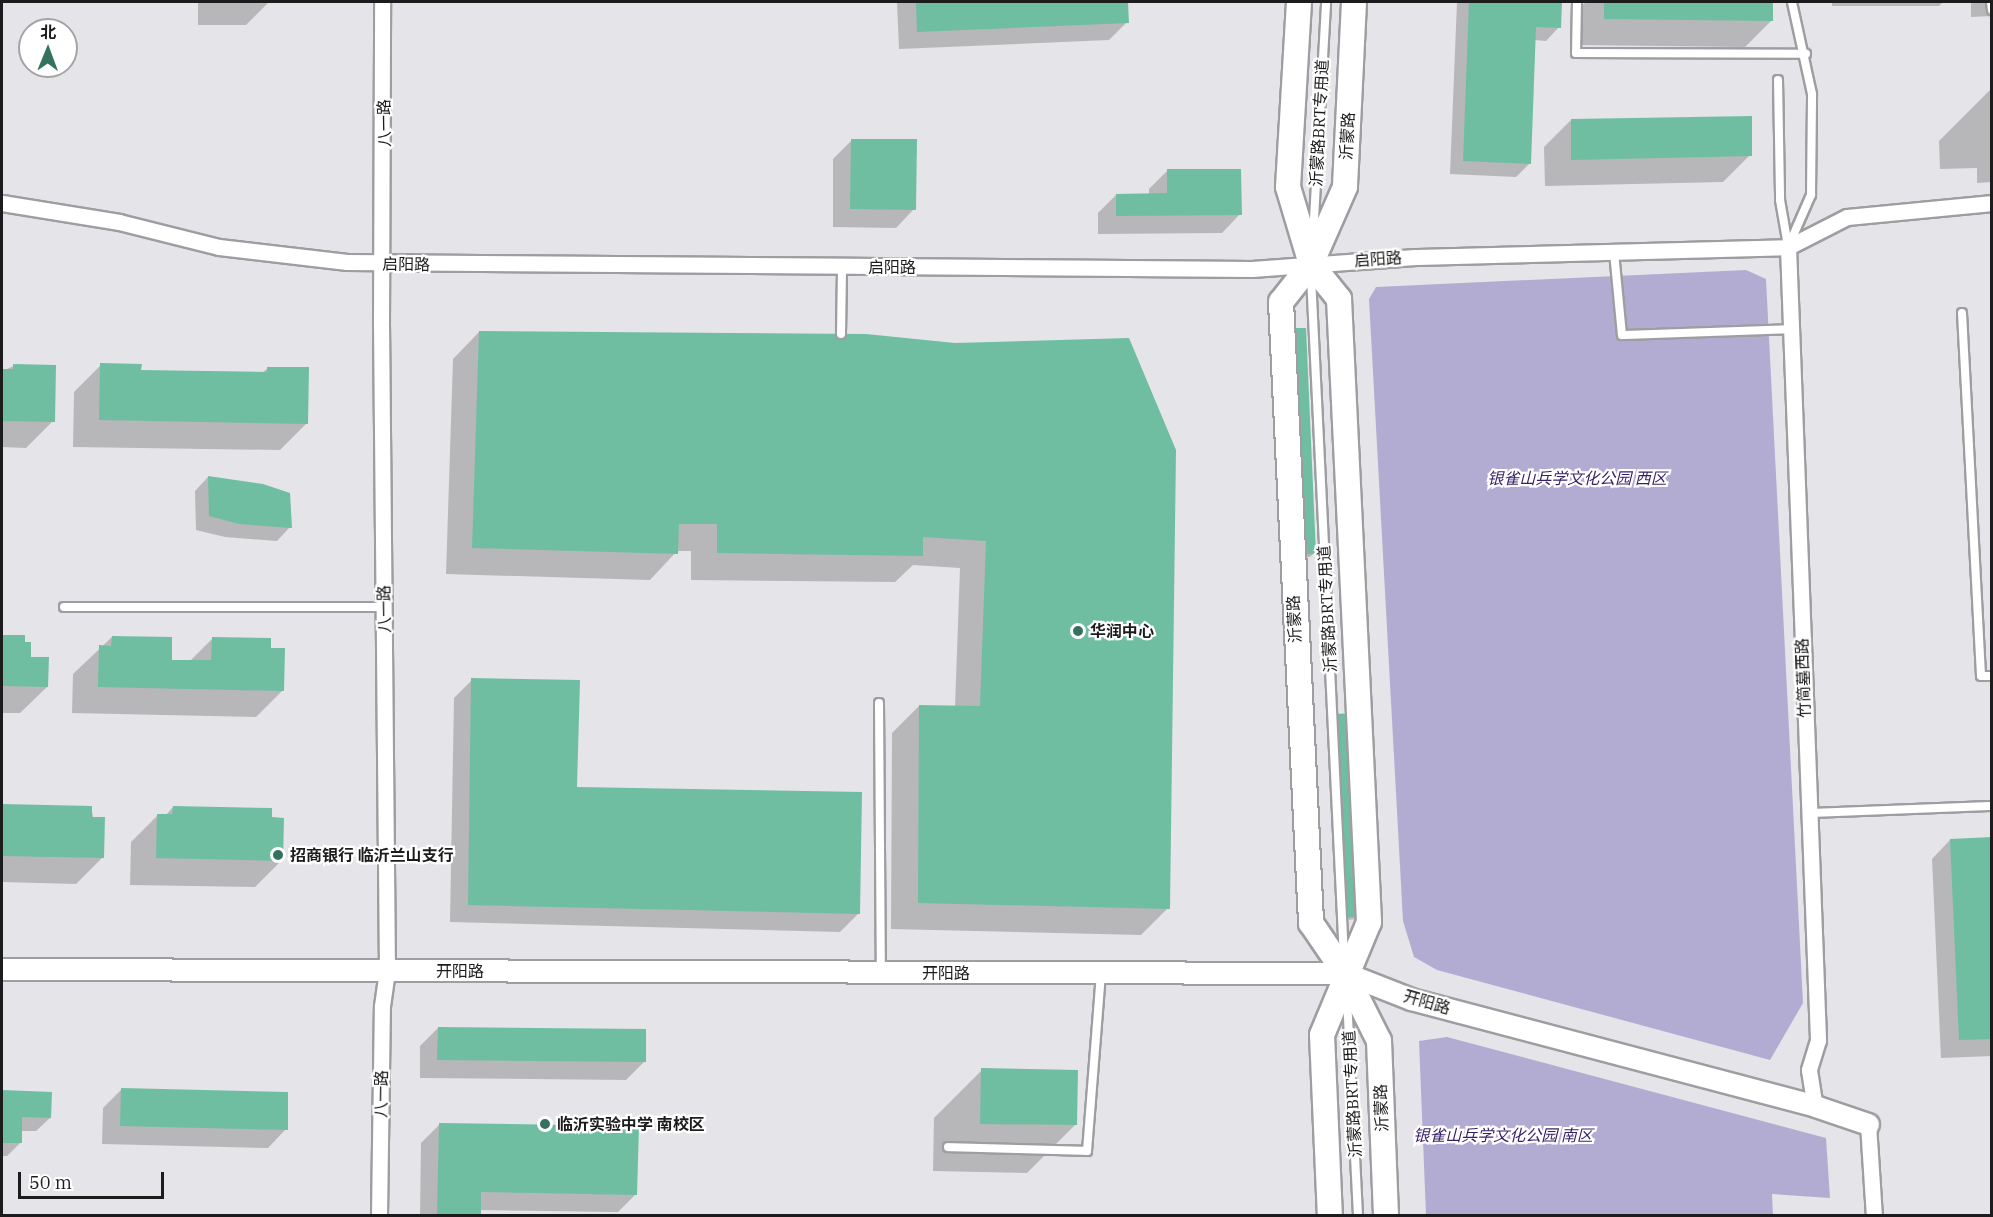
<!DOCTYPE html>
<meta charset="utf-8">
<style>
body{margin:0}
#map{position:relative;width:1993px;height:1217px;overflow:hidden;background:#e5e4e8;font-family:"IBM Plex Serif","Noto Sans SC",serif}
div>[style]{position:absolute}
.green>*{inset:0;background:#b3acd2}
.shadow>*{inset:0;background:#0003}
.building>*{inset:0;background:#6fbea2}
.roads{filter:drop-shadow(2px 0 #9e9da1) drop-shadow(-2px 0 #9e9da1) drop-shadow(0 2px #9e9da1) drop-shadow(0 -2px #9e9da1)}
.lane>*{height:8px;margin:-4px;padding:0 4px;transform-origin:4px;border-radius:4px;background:#fff}
.street>*{height:15px;margin:-7.5px;padding:0 7.5px;transform-origin:7.5px;border-radius:7.5px;background:#fff}
.secondary>*{height:21px;margin:-10.5px;padding:0 10.5px;transform-origin:10.5px;border-radius:10.5px;background:#fff}
.primary>*{height:24px;margin:-12px;padding:0 12px;transform-origin:12px;border-radius:12px;background:#fff}
.dots>*{width:16px;height:16px;translate:-50% -50%;box-sizing:border-box;border:3px solid #fff;border-radius:50%}
span{translate:-50% -50%;white-space:nowrap;text-align:center;line-height:1.15;-webkit-text-stroke:4.5px #fff;paint-order:stroke}
.street-label{font-size:16px;color:#1c1c1d}
.park-label{font-size:16px;color:#351e66;font-style:italic}
.poi-label{font-size:16px;color:#1c1c1d;font-weight:700}
.left{translate:0 -50%;text-align:left}
.frame{position:absolute;inset:0;border:3px solid #1c1c1d;pointer-events:none}
.north{position:absolute;left:18px;top:18px;width:60px;height:60px;box-sizing:border-box;background:#fff;border:2px solid #a4a4a5;border-radius:50%;rotate:1deg;font-size:16px;font-weight:700;line-height:24px;text-align:center;color:#1c1c1d}
.north::after{content:'';display:block;margin:auto;width:21px;height:27px;background:#35725d;clip-path:polygon(50% 0,100% 100%,50% 72%,0 100%)}
.scale{position:absolute;left:18px;top:1172px;width:146px;height:27px;box-sizing:border-box;border:3px solid #1c1c1d;border-top:0;padding-left:8px;font-size:18px;line-height:21px;white-space:nowrap;color:#1c1c1d;-webkit-text-stroke:4px #fff;paint-order:stroke}
</style>
<div id="map">
<div class="green">
<i style="clip-path:polygon(1746px 270px,1766px 279px,1803px 1003px,1770px 1060px,1437px 970px,1414px 957px,1403px 921px,1369px 299px,1376px 287px)"></i>
<i style="clip-path:polygon(1447px 1037px,1826px 1138px,1830px 1198px,1772px 1194px,1773px 1216px,1426px 1215px,1419px 1041px)"></i>
</div>
<div class="shadow">
<i style="clip-path:polygon(198px 2px,269px 2px,246px 25px,198px 25px)"></i>
<i style="clip-path:polygon(897px 2px,1126px 2px,1127px 22px,1109px 40px,899px 49px)"></i>
<i style="clip-path:polygon(1457px 2px,1535px 2px,1559px 27px,1546px 41px,1534px 40px,1530px 163px,1516px 177px,1450px 174px)"></i>
<i style="clip-path:polygon(1586px 2px,1772px 2px,1772px 20px,1745px 47px,1578px 45px,1578px 9px)"></i>
<i style="clip-path:polygon(1832px 2px,1943px 2px,1939px 6px,1832px 6px)"></i>
<i style="clip-path:polygon(1946px 2px,1992px 2px,1992px 16px,1971px 17px,1971px 3px)"></i>
<i style="clip-path:polygon(1992px 88px,1992px 182px,1977px 183px,1977px 168px,1940px 169px,1939px 141px)"></i>
<i style="clip-path:polygon(1571px 120px,1750px 155px,1723px 182px,1545px 186px,1544px 147px)"></i>
<i style="clip-path:polygon(852px 140px,914px 209px,896px 228px,833px 227px,833px 159px)"></i>
<i style="clip-path:polygon(1167px 171px,1240px 214px,1222px 233px,1098px 234px,1098px 213px,1116px 195px,1149px 195px,1149px 189px)"></i>
<i style="clip-path:polygon(1295px 330px,1314px 553px,1310px 557px,1302px 557px,1291px 334px)"></i>
<i style="clip-path:polygon(479px 332px,955px 345px,1168px 908px,1141px 935px,891px 929px,892px 733px,919px 706px,955px 707px,960px 568px,913px 565px,895px 582px,691px 580px,691px 551px,677px 551px,650px 580px,446px 574px,453px 359px)"></i>
<i style="clip-path:polygon(101px 365px,140px 371px,262px 373px,268px 368px,307px 423px,280px 450px,73px 447px,74px 392px)"></i>
<i style="clip-path:polygon(14px 366px,53px 421px,26px 448px,2px 447px,2px 371px)"></i>
<i style="clip-path:polygon(208px 477px,290px 527px,277px 541px,225px 537px,196px 530px,195px 491px)"></i>
<i style="clip-path:polygon(2px 636px,24px 637px,30px 658px,47px 687px,20px 713px,2px 713px)"></i>
<i style="clip-path:polygon(112px 637px,170px 661px,190px 661px,212px 639px,270px 650px,283px 690px,256px 717px,72px 713px,73px 674px)"></i>
<i style="clip-path:polygon(472px 680px,576px 788px,858px 914px,840px 932px,450px 922px,454px 698px)"></i>
<i style="clip-path:polygon(1337px 715px,1358px 919px,1345px 920px,1333px 719px)"></i>
<i style="clip-path:polygon(2px 805px,91px 808px,103px 857px,76px 884px,2px 882px)"></i>
<i style="clip-path:polygon(173px 807px,281px 861px,255px 887px,130px 885px,131px 842px,157px 816px,165px 816px)"></i>
<i style="clip-path:polygon(1992px 839px,1992px 1056px,1941px 1058px,1932px 859px,1950px 840px)"></i>
<i style="clip-path:polygon(438px 1028px,644px 1062px,626px 1080px,420px 1078px,420px 1046px)"></i>
<i style="clip-path:polygon(982px 1070px,1075px 1125px,1027px 1173px,933px 1171px,934px 1118px)"></i>
<i style="clip-path:polygon(121px 1090px,286px 1129px,268px 1148px,102px 1144px,103px 1108px)"></i>
<i style="clip-path:polygon(2px 1092px,50px 1093px,50px 1118px,36px 1131px,21px 1131px,20px 1143px,7px 1156px,2px 1156px)"></i>
<i style="clip-path:polygon(439px 1125px,636px 1194px,618px 1212px,480px 1210px,479px 1216px,420px 1216px,421px 1143px)"></i>
</div>
<div class="building">
<i style="clip-path:polygon(916px 2px,1128px 2px,1129px 23px,917px 32px)"></i>
<i style="clip-path:polygon(1469px 2px,1562px 2px,1561px 28px,1536px 27px,1531px 164px,1463px 161px)"></i>
<i style="clip-path:polygon(1604px 2px,1773px 2px,1773px 21px,1604px 19px)"></i>
<i style="clip-path:polygon(1752px 116px,1752px 156px,1571px 160px,1571px 119px)"></i>
<i style="clip-path:polygon(851px 139px,917px 139px,916px 210px,850px 209px)"></i>
<i style="clip-path:polygon(1167px 169px,1241px 169px,1242px 215px,1116px 216px,1116px 194px,1167px 193px)"></i>
<i style="clip-path:polygon(1295px 328px,1306px 328px,1316px 554px,1306px 554px)"></i>
<i style="clip-path:polygon(479px 331px,866px 334px,955px 343px,1129px 338px,1176px 450px,1170px 909px,918px 903px,919px 705px,980px 706px,986px 541px,923px 537px,923px 556px,717px 553px,717px 524px,679px 524px,678px 554px,472px 548px)"></i>
<i style="clip-path:polygon(100px 363px,142px 364px,141px 370px,267px 372px,267px 367px,309px 367px,308px 424px,99px 420px)"></i>
<i style="clip-path:polygon(13px 364px,56px 365px,55px 422px,2px 421px,2px 369px,13px 369px)"></i>
<i style="clip-path:polygon(208px 476px,263px 484px,290px 493px,292px 528px,239px 524px,209px 516px)"></i>
<i style="clip-path:polygon(2px 635px,25px 635px,25px 642px,31px 642px,31px 657px,49px 657px,48px 687px,2px 686px)"></i>
<i style="clip-path:polygon(112px 636px,172px 637px,172px 660px,211px 660px,212px 637px,271px 638px,271px 648px,285px 648px,284px 691px,98px 687px,99px 645px,111px 646px)"></i>
<i style="clip-path:polygon(471px 678px,580px 680px,577px 787px,862px 792px,860px 914px,468px 905px)"></i>
<i style="clip-path:polygon(1354px 713px,1357px 917px,1348px 917px,1336px 714px)"></i>
<i style="clip-path:polygon(2px 804px,92px 806px,92px 817px,105px 817px,104px 858px,2px 856px)"></i>
<i style="clip-path:polygon(173px 806px,272px 808px,272px 817px,284px 818px,283px 861px,156px 858px,157px 814px,172px 814px)"></i>
<i style="clip-path:polygon(1992px 837px,1992px 1039px,1959px 1040px,1950px 839px)"></i>
<i style="clip-path:polygon(438px 1027px,646px 1029px,646px 1062px,437px 1060px)"></i>
<i style="clip-path:polygon(981px 1068px,1078px 1070px,1077px 1125px,980px 1124px)"></i>
<i style="clip-path:polygon(121px 1088px,288px 1092px,288px 1130px,120px 1126px)"></i>
<i style="clip-path:polygon(2px 1090px,52px 1092px,51px 1118px,22px 1117px,22px 1143px,2px 1143px)"></i>
<i style="clip-path:polygon(439px 1123px,639px 1126px,637px 1195px,481px 1192px,481px 1216px,437px 1216px)"></i>
</div>
<div class="roads">
<div class="lane">
<i style="left:1577px;top:2px;width:51px;rotate:91.1deg"></i>
<i style="left:1576px;top:53px;width:230px;rotate:0.2deg"></i>
<i style="left:1991px;top:2px;width:8px;rotate:83deg"></i>
<i style="left:1778px;top:80px;width:120px;rotate:89deg"></i>
<i style="left:1780px;top:200px;width:47px;rotate:80.1deg"></i>
<i style="left:1313px;top:237px;width:235px;rotate:-86.8deg"></i>
<i style="left:1789px;top:245px;width:55px;rotate:-66.3deg"></i>
<i style="left:1811px;top:195px;width:101px;rotate:-89.4deg"></i>
<i style="left:1812px;top:94px;width:94px;rotate:-102.3deg"></i>
<i style="left:1614px;top:252px;width:83px;rotate:84.5deg"></i>
<i style="left:1622px;top:335px;width:169px;rotate:-2deg"></i>
<i style="left:1311px;top:276px;width:684px;rotate:87.23deg"></i>
<i style="left:1962px;top:313px;width:363px;rotate:87deg"></i>
<i style="left:1981px;top:676px;width:11px"></i>
<i style="left:841px;top:334px;width:67px;rotate:-89.1deg"></i>
<i style="left:64px;top:607px;width:320px"></i>
<i style="left:879px;top:703px;width:266px;rotate:89.6deg"></i>
<i style="left:1809px;top:813px;width:183px;rotate:-2.2deg"></i>
<i style="left:1347px;top:998px;width:218px;rotate:87.1deg"></i>
<i style="left:948px;top:1147px;width:139px;rotate:1.6deg"></i>
<i style="left:1087px;top:1151px;width:178px;rotate:-85.5deg"></i>
</div>
<div class="street">
<i style="left:2px;top:203px;width:119px;rotate:9.2deg"></i>
<i style="left:119px;top:222px;width:103px;rotate:14deg"></i>
<i style="left:219px;top:247px;width:129px;rotate:6.7deg"></i>
<i style="left:347px;top:262px;width:905px;rotate:0.44deg"></i>
<i style="left:1252px;top:269px;width:163px;rotate:-4.2deg"></i>
<i style="left:1415px;top:257px;width:373px;rotate:-1.5deg"></i>
<i style="left:1788px;top:247px;width:66px;rotate:-27deg"></i>
<i style="left:1847px;top:217px;width:146px;rotate:-5.5deg"></i>
<i style="left:1788px;top:247px;width:794px;rotate:87.83deg"></i>
<i style="left:1818px;top:1040px;width:31px;rotate:107deg"></i>
<i style="left:1809px;top:1070px;width:36px;rotate:81deg"></i>
<i style="left:1868px;top:1124px;width:92px;rotate:86.3deg"></i>
<i style="left:379px;top:1216px;width:210px;rotate:-89.2deg"></i>
<i style="left:382px;top:1006px;width:35px;rotate:-82deg"></i>
<i style="left:387px;top:971px;width:645px;rotate:-90.53deg"></i>
<i style="left:381px;top:326px;width:324px;rotate:-89.8deg"></i>
</div>
<div class="secondary">
<i style="left:2px;top:969px;width:1343px;rotate:0.17deg"></i>
<i style="left:1345px;top:973px;width:71px;rotate:21.5deg"></i>
<i style="left:1411px;top:999px;width:418px;rotate:14.8deg"></i>
<i style="left:1815px;top:1106px;width:56px;rotate:18.8deg"></i>
</div>
<div class="primary">
<i style="left:1299px;top:2px;width:185px;rotate:93.4deg"></i>
<i style="left:1288px;top:187px;width:80px;rotate:73.4deg"></i>
<i style="left:1311px;top:264px;width:45px;rotate:51.3deg"></i>
<i style="left:1339px;top:299px;width:624px;rotate:87.24deg"></i>
<i style="left:1369px;top:922px;width:122px;rotate:112.6deg"></i>
<i style="left:1322px;top:1035px;width:181px;rotate:87.5deg"></i>
<i style="left:1354px;top:2px;width:185px;rotate:92.8deg"></i>
<i style="left:1345px;top:187px;width:84px;rotate:113.8deg"></i>
<i style="left:1311px;top:264px;width:48px;rotate:128.3deg"></i>
<i style="left:1281px;top:302px;width:622px;rotate:87.23deg"></i>
<i style="left:1311px;top:923px;width:60px;rotate:55.8deg"></i>
<i style="left:1345px;top:973px;width:76px;rotate:63.4deg"></i>
<i style="left:1379px;top:1041px;width:175px;rotate:87.7deg"></i>
</div>
</div>
<div class="dots">
<i style="left:1078px;top:631px;background:#35725d"></i>
<i style="left:278px;top:855px;background:#35725d"></i>
<i style="left:545px;top:1124px;background:#35725d"></i>
</div>
<div class="street-label">
<span style="left:384px;top:123px;rotate:-91deg">八一路</span>
<span style="left:1319px;top:123px;rotate:-87deg">沂蒙路BRT专用道</span>
<span style="left:1347px;top:136px;rotate:-87deg">沂蒙路</span>
<span style="left:1378px;top:259px;rotate:-4deg">启阳路</span>
<span style="left:406px;top:264px;rotate:1deg">启阳路</span>
<span style="left:892px;top:267px">启阳路</span>
<span style="left:384px;top:609px;rotate:-91deg">八一路</span>
<span style="left:1327px;top:609px;rotate:-93deg">沂蒙路BRT专用道</span>
<span style="left:1294px;top:619px;rotate:-93deg">沂蒙路</span>
<span style="left:1803px;top:678px;rotate:-92deg">竹简墓西路</span>
<span style="left:460px;top:971px">开阳路</span>
<span style="left:946px;top:973px">开阳路</span>
<span style="left:1427px;top:1002px;rotate:16deg">开阳路</span>
<span style="left:381px;top:1094px;rotate:-89deg">八一路</span>
<span style="left:1352px;top:1094px;rotate:-93deg">沂蒙路BRT专用道</span>
<span style="left:1381px;top:1108px;rotate:-92deg">沂蒙路</span>
</div>
<div class="park-label">
<span style="left:1577px;top:478px">银雀山兵学文化公园 西区</span>
<span style="left:1503px;top:1135px">银雀山兵学文化公园 南区</span>
</div>
<div class="poi-label">
<span class="left" style="left:1090px;top:631px">华润中心</span>
<span class="left" style="left:290px;top:855px">招商银行 临沂兰山支行</span>
<span class="left" style="left:557px;top:1124px">临沂实验中学 南校区</span>
</div>
<div class="frame"></div>
<div class="north">北</div>
<div class="scale">50 m</div>
</div>
